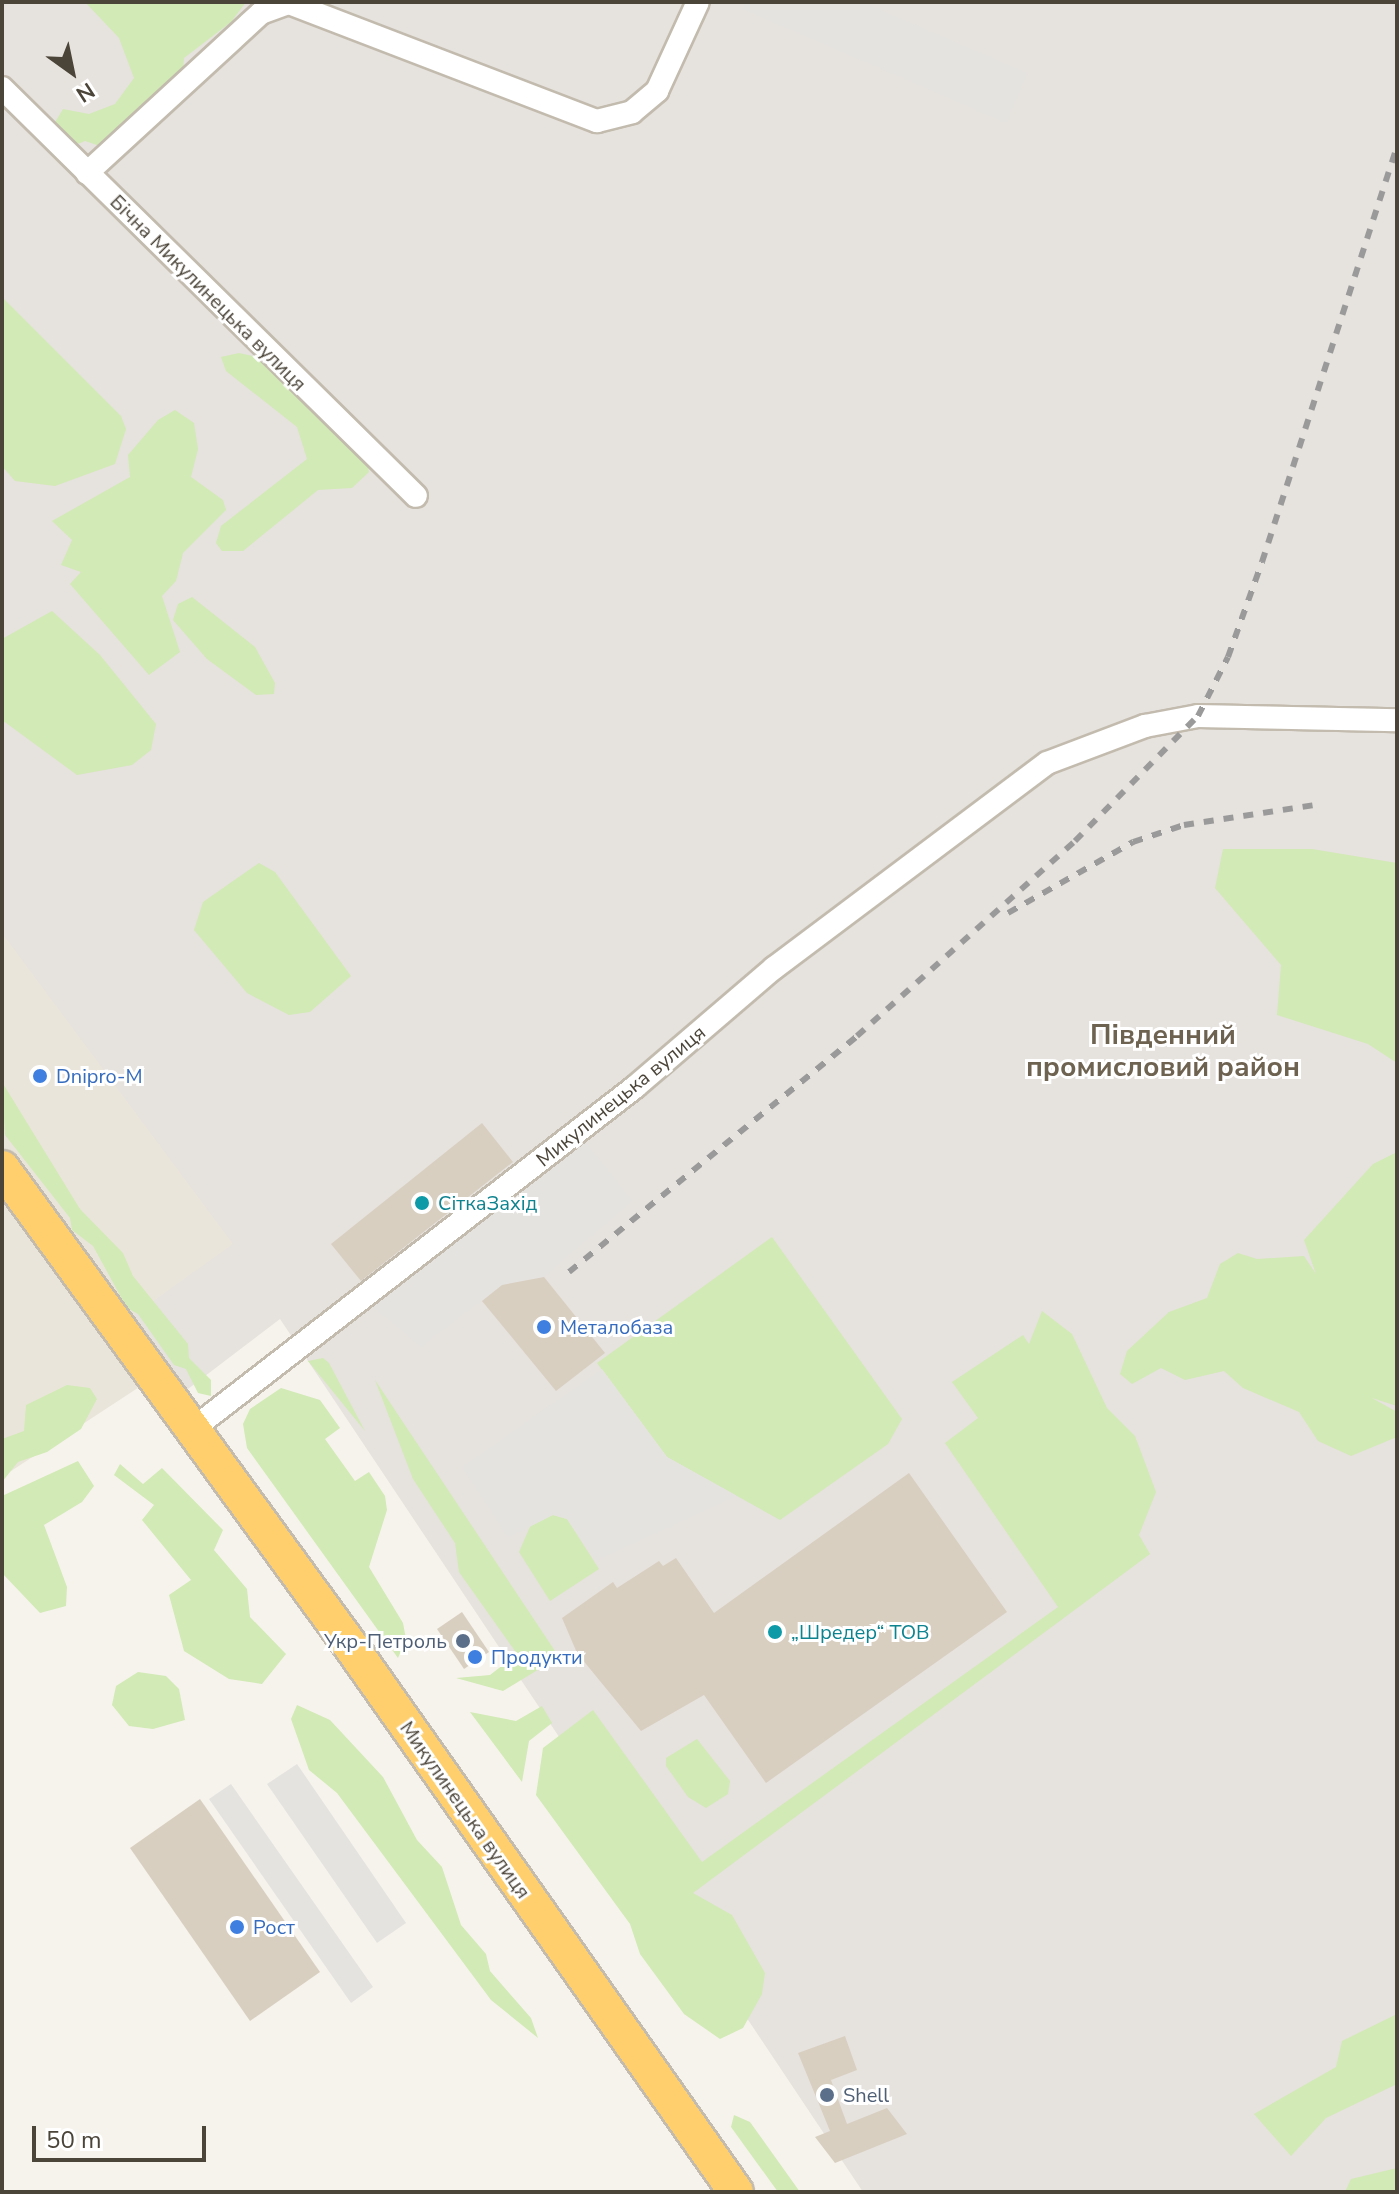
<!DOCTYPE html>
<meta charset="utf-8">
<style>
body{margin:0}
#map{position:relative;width:1399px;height:2194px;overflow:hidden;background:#f6f3ec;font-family:"Nunito Sans",sans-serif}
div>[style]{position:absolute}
.residential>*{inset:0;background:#eae5da}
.industrial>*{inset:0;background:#e6e2dd}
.green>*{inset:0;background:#d2eab5}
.parking>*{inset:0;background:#e5e3e0}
.building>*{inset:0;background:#d8cfc1}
.roads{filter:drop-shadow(2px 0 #c2bbae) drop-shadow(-2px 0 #c2bbae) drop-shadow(0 2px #c2bbae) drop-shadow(0 -2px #c2bbae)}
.minor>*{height:22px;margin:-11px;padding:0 11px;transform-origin:11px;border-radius:11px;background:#fff}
.highway>*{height:34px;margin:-17px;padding:0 17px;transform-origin:17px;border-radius:17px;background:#ffcf6e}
.rail>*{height:6px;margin-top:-3px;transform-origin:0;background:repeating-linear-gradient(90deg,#9a9a9a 0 10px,transparent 0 20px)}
.dots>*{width:22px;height:22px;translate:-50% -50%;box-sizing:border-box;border:4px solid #fff;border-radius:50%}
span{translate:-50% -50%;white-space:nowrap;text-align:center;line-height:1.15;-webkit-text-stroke:6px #fff;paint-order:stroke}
.street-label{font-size:20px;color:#4b4439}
.shop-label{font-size:20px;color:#366cbe}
.left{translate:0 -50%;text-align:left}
.culture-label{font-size:20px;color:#0d838f}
.service-label{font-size:20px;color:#4e5e75}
.right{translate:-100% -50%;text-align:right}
.district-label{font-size:28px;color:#6e6250;font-weight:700}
.frame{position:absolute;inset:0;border:4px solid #4b4439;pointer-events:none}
.north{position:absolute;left:32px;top:32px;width:80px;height:80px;-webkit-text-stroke:6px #fff;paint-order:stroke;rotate:147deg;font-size:22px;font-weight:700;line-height:32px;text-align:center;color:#4b4439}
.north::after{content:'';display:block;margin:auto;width:28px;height:36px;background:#4b4439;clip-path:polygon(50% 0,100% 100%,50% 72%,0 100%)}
.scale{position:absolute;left:32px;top:2126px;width:174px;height:36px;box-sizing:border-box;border:4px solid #4b4439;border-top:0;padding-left:10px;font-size:24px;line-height:28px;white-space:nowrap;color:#4b4439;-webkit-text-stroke:6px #fff;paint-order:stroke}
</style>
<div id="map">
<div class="residential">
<i style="clip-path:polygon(2px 837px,327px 1264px,2px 1477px)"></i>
</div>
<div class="industrial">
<i style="clip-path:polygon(2px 2px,1397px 2px,1397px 2192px,863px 2192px,280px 1319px,163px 1408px,110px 1332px,233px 1244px,2px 933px)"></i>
</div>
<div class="green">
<i style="clip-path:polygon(85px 2px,246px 2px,231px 22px,184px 58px,182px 82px,158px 105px,138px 110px,112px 150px,85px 141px,73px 146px,54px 124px,63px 109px,89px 114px,115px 104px,134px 78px,119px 38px)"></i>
<i style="clip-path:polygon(2px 297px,121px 416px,126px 429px,115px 464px,55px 486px,15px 481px,2px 466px)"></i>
<i style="clip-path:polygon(239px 353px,266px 359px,367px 461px,369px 472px,352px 488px,318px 490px,243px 551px,222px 551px,216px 543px,221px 526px,307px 459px,297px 427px,226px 371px,221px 357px)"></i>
<i style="clip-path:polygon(175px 410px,194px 423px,198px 449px,191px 477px,223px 500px,226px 510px,183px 553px,176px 581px,162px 596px,180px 652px,149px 675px,70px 584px,81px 572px,61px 565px,72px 540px,52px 521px,130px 477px,128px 455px,158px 420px)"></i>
<i style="clip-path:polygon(192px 597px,255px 647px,275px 683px,274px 694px,256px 695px,207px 659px,173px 620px,178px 604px)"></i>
<i style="clip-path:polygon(52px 611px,100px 655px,156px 724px,151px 750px,132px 765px,77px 775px,2px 720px,2px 639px)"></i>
<i style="clip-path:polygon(1223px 849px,1312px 849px,1397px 863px,1397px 1063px,1368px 1044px,1277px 1015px,1281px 965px,1215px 888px)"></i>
<i style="clip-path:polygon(259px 863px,275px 872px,351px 976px,310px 1012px,289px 1015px,247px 993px,194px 930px,203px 902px)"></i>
<i style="clip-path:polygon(2px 1082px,80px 1209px,123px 1253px,133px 1276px,188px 1344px,189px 1358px,211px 1380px,211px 1396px,198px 1393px,186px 1369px,174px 1365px,138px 1314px,127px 1308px,93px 1246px,72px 1230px,70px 1218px,5px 1135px)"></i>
<i style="clip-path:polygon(1397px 1152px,1397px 1406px,1372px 1398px,1397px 1412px,1397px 1437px,1351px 1456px,1318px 1441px,1299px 1412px,1243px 1388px,1224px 1371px,1185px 1380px,1161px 1368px,1132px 1384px,1120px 1374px,1127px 1351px,1169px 1312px,1207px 1298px,1220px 1264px,1238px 1253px,1257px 1259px,1304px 1256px,1316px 1274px,1304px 1240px,1373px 1164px)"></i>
<i style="clip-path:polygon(772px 1237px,902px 1419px,888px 1444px,780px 1520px,667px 1457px,597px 1363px)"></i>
<i style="clip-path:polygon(1042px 1311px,1072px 1334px,1107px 1408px,1135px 1436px,1156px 1492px,1139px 1535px,1150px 1554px,693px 1893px,732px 1915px,765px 1973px,762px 1994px,743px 2028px,720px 2039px,684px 2014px,640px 1954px,630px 1924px,536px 1795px,543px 1748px,593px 1710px,702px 1862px,1058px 1607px,945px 1443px,978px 1418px,952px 1382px,1023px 1335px,1029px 1344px)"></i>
<i style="clip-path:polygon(323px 1358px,329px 1363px,365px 1431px,308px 1361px)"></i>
<i style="clip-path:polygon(375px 1380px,559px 1657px,503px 1691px,456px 1678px,490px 1675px,517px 1654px,459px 1572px,455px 1543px,413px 1479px)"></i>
<i style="clip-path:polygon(67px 1385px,90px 1388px,97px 1399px,81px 1429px,47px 1452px,18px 1462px,2px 1482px,2px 1439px,24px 1431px,26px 1405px)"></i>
<i style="clip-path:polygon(281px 1388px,320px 1400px,340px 1428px,325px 1439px,355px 1481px,369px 1472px,385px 1496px,387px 1510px,369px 1567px,403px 1623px,406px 1639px,398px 1658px,247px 1448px,243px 1424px,250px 1409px)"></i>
<i style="clip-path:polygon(78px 1461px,94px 1486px,82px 1502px,44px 1525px,67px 1587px,66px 1606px,40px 1613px,2px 1573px,2px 1496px)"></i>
<i style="clip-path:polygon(120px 1464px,143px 1484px,162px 1468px,223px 1530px,214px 1550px,247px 1589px,250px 1617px,286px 1654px,262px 1684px,229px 1679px,184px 1651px,169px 1595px,191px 1580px,142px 1520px,154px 1505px,114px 1475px)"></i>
<i style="clip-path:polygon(553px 1515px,567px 1519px,599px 1569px,550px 1601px,519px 1552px,532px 1522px)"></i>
<i style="clip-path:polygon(138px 1672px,166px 1676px,179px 1689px,185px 1720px,153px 1729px,129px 1726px,112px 1705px,116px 1686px)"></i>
<i style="clip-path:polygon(297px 1705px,330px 1720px,383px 1777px,417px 1840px,442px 1867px,461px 1925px,486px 1954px,490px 1971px,531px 2018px,538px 2038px,491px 2000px,337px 1793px,309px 1770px,291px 1719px)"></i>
<i style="clip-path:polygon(542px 1706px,552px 1723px,529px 1741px,522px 1782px,470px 1712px,516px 1721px)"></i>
<i style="clip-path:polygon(697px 1739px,730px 1781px,728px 1794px,706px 1808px,688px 1797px,666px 1766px,666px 1758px)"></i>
<i style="clip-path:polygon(1397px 2014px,1397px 2084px,1326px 2118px,1291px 2156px,1254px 2114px,1336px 2067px,1342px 2041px)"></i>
<i style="clip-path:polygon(734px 2115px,750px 2122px,800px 2192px,778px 2192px,731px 2127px)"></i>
<i style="clip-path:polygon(1397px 2168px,1397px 2192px,1345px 2192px,1351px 2179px)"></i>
</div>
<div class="parking">
<i style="clip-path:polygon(745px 2px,863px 2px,1028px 73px,1006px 123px,742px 9px)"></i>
<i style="clip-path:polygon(584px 1140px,633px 1201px,544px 1277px,502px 1285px,421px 1347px,370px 1305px)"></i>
<i style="clip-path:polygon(602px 1369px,667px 1457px,737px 1496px,596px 1561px,567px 1519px,553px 1515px,508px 1538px,462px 1467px)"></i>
<i style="clip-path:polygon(297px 1764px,406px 1923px,377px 1943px,267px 1784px)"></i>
<i style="clip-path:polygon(231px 1784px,373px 1987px,351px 2003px,209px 1799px)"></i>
</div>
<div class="building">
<i style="clip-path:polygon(482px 1123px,513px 1162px,361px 1281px,331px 1244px)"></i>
<i style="clip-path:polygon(544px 1277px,605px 1353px,556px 1391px,482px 1301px,502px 1285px)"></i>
<i style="clip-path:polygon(909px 1473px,1007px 1612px,766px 1783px,704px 1695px,641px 1731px,577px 1653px,562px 1618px,613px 1582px,617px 1588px,659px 1561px,663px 1566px,676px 1558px,714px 1613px)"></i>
<i style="clip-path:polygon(462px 1612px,489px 1652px,464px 1669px,437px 1629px)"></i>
<i style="clip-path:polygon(200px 1799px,320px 1972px,250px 2021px,130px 1848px)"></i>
<i style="clip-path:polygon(845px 2036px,857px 2070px,831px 2080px,847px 2124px,887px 2108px,907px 2134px,835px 2163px,815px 2137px,830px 2131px,798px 2053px)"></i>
</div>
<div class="roads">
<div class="minor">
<i style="left:2px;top:88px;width:581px;rotate:44.58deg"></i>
<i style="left:87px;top:173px;width:236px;rotate:-42.6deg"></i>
<i style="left:261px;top:13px;width:30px;rotate:-20deg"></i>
<i style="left:289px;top:3px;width:330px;rotate:21deg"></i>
<i style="left:597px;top:121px;width:36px;rotate:-14deg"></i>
<i style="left:632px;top:112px;width:33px;rotate:-40deg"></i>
<i style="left:657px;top:91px;width:98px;rotate:-65.3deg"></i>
<i style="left:194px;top:1428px;width:557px;rotate:-37.71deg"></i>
<i style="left:635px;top:1087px;width:183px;rotate:-40.6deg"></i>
<i style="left:774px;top:968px;width:341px;rotate:-36.9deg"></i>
<i style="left:1047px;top:763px;width:105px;rotate:-20.7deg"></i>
<i style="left:1145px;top:726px;width:54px;rotate:-10.7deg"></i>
<i style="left:1198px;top:716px;width:199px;rotate:1.2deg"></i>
</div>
<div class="highway">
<i style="left:2px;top:1168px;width:590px;rotate:53.89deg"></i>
<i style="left:350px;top:1645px;width:669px;rotate:54.79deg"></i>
</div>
</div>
<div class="rail">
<i style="left:1008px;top:913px;width:144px;rotate:-29.6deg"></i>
<i style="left:1133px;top:842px;width:54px;rotate:-18.4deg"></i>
<i style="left:1184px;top:825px;width:133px;rotate:-8.7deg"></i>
<i style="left:569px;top:1272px;width:372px;rotate:-39.3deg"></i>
<i style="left:857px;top:1036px;width:292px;rotate:-41.8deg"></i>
<i style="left:1075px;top:841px;width:175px;rotate:-45.5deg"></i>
<i style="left:1198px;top:716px;width:66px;rotate:-63deg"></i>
<i style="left:1228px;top:657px;width:101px;rotate:-70.3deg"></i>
<i style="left:1262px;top:562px;width:436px;rotate:-72deg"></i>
</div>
<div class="dots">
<i style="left:40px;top:1076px;background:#3f7fe0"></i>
<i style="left:422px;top:1203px;background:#0f9aa8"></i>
<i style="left:544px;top:1327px;background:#3f7fe0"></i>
<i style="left:775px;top:1632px;background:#0f9aa8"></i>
<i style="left:463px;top:1641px;background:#5c6f8a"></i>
<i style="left:475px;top:1657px;background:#3f7fe0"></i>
<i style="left:237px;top:1927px;background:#3f7fe0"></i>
<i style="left:827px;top:2095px;background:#5c6f8a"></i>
</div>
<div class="street-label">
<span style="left:208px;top:293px;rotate:45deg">Бічна Микулинецька вулиця</span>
<span style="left:621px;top:1096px;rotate:-39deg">Микулинецька вулиця</span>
<span style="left:465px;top:1810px;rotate:55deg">Микулинецька вулиця</span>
</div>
<div class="shop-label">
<span class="left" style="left:56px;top:1076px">Dnipro-M</span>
<span class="left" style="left:560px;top:1327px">Металобаза</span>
<span class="left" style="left:491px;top:1657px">Продукти</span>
<span class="left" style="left:253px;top:1927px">Рост</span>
</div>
<div class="culture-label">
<span class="left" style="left:438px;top:1203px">СіткаЗахід</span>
<span class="left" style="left:791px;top:1632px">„Шредер“ ТОВ</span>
</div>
<div class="service-label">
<span class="right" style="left:447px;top:1641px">Укр-Петроль</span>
<span class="left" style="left:843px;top:2095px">Shell</span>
</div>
<div class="district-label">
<span style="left:1163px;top:1051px">Південний<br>промисловий район</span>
</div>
<div class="frame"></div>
<div class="north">N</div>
<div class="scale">50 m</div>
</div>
